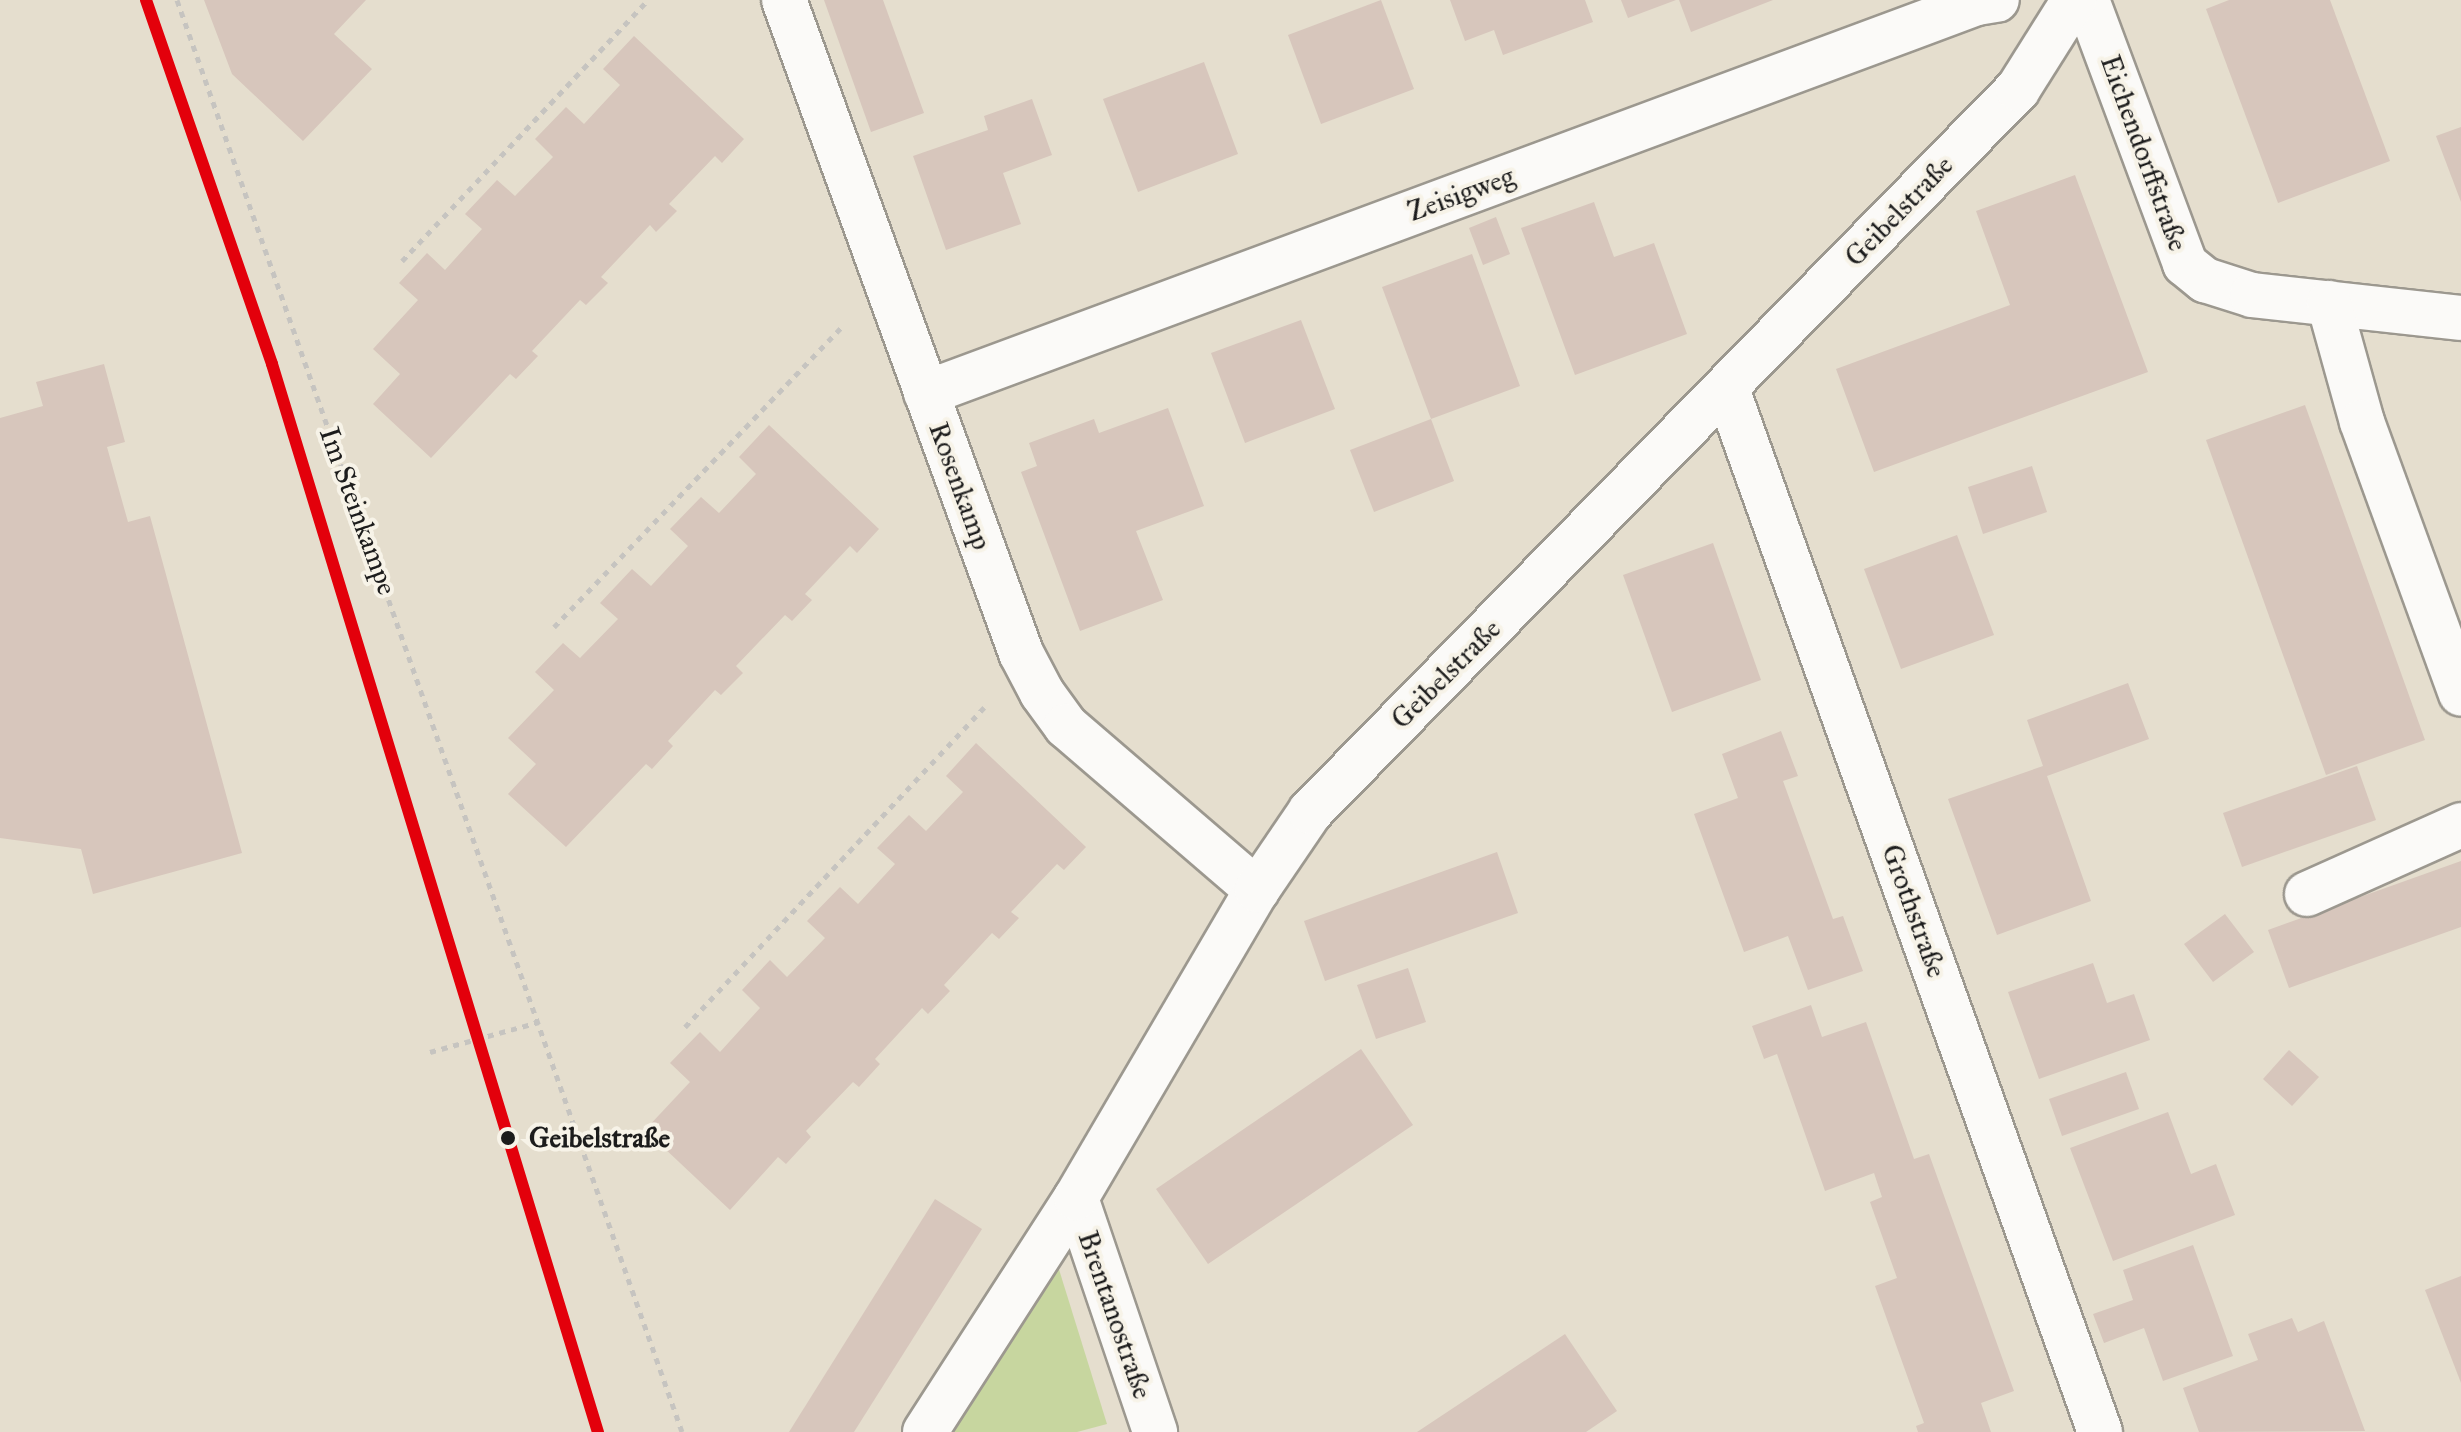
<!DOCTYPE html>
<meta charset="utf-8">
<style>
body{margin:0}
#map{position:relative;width:2461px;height:1432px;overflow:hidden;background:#e5dece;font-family:"IM FELL Great Primer",serif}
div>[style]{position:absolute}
.green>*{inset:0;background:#c7d69f}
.building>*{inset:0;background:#d7c6bc}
.path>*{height:5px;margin-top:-2.5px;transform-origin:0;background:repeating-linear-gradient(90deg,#c6c4c0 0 6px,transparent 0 12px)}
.roads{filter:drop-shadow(2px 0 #9c988f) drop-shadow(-2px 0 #9c988f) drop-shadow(0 2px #9c988f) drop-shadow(0 -2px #9c988f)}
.minor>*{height:44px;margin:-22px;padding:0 22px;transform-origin:22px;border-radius:22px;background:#fbfaf8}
.tram-1>*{height:12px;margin:-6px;padding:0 6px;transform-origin:6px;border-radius:6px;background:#e3000b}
.dots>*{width:22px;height:22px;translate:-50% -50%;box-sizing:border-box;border:4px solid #f7f3e8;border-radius:50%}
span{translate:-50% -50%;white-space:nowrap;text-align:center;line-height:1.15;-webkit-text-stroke:8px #f7f3e8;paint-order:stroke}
.street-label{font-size:28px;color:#1c1c1c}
.stop-label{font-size:28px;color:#1c1c1c;font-weight:700}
.left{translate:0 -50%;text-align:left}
</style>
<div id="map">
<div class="green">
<i style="clip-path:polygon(1057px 1263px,1107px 1424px,1077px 1432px,954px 1432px)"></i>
</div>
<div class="building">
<i style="clip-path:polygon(204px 0,366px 0,334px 34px,372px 69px,303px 141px,232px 74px)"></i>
<i style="clip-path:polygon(824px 0,883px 0,924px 113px,871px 132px)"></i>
<i style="clip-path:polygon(1381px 0,1414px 89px,1321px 124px,1288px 35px)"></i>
<i style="clip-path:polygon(1450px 0,1585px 0,1593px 22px,1503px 55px,1494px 30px,1465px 41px)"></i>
<i style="clip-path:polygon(1621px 0,1676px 0,1628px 18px)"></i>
<i style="clip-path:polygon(1679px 0,1773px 0,1691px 32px)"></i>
<i style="clip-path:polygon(2229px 0,2330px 0,2390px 161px,2278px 203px,2206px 9px)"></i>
<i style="clip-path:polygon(634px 36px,744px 139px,722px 163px,715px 156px,669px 204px,677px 211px,656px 232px,650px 225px,601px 277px,608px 283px,586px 305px,580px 300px,532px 351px,538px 356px,516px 379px,510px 374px,431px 458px,373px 404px,400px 374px,373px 349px,418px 300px,399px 283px,427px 253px,445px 270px,482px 229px,465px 214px,497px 180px,515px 196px,553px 157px,535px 139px,566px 107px,584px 124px,620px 85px,603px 69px)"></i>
<i style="clip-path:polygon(1204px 62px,1238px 154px,1138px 192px,1103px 99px)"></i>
<i style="clip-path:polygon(1032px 99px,1052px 155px,1003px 173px,1021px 224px,946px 250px,913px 156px,988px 130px,984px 116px)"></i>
<i style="clip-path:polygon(2461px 127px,2461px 202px,2436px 136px)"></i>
<i style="clip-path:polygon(2075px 175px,2148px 372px,1874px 472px,1836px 369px,2010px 305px,1976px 211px)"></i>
<i style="clip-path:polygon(1594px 202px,1614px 257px,1654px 243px,1687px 334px,1575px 375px,1521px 228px)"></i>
<i style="clip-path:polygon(1496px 217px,1510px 254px,1483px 265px,1469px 228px)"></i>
<i style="clip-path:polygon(1472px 254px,1520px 386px,1431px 419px,1382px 287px)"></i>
<i style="clip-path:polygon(1301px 320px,1335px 409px,1245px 443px,1211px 353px)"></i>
<i style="clip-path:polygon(104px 364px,125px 442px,107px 447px,128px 522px,150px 516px,242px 853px,93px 894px,81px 849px,0 838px,0 418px,43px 406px,36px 382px)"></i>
<i style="clip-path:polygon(2305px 405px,2425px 740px,2326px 775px,2206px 440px)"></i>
<i style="clip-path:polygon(1168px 408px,1204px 506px,1136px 531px,1163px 600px,1080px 631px,1021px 472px,1037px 466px,1029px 443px,1094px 419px,1099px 433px)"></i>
<i style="clip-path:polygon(1431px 419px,1454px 481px,1374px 512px,1350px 450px)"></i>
<i style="clip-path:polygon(769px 425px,879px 529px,857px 553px,850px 546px,805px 594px,812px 600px,792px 621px,785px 615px,736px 666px,743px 673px,721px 695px,715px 690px,668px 741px,673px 746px,652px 769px,646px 764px,566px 847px,508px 794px,536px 764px,508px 738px,554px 690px,535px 672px,563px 643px,580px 658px,618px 619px,600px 603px,632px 569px,651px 586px,688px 546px,670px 529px,701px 497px,719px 513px,756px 474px,739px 457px)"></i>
<i style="clip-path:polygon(2032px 466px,2047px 512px,1983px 534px,1968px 487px)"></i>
<i style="clip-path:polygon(1957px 535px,1994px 635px,1901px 669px,1864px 569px)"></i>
<i style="clip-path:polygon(1713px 543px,1761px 680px,1672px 712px,1623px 575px)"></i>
<i style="clip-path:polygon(2128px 683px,2149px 739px,2047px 776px,2091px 901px,1997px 935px,1948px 799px,2043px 766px,2027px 720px)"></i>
<i style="clip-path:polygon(1781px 731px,1798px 776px,1783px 781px,1833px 919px,1843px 916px,1863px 971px,1808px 990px,1788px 936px,1744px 952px,1694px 814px,1738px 798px,1722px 754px)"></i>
<i style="clip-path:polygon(976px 743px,1086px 847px,1064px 870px,1057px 864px,1011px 912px,1019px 918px,999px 939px,992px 933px,944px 985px,950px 991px,928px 1014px,922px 1008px,875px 1059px,880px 1064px,859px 1087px,853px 1082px,806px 1131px,811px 1137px,786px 1164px,778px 1157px,730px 1210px,645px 1130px,690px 1082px,670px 1063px,700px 1032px,720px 1052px,760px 1008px,742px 990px,770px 960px,787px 977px,825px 938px,807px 921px,840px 887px,858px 904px,895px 864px,877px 848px,909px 815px,926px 831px,963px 792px,946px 776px)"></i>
<i style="clip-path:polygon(2357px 766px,2376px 820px,2242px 867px,2223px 813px)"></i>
<i style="clip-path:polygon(1497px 852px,1518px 913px,1325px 981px,1304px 921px)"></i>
<i style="clip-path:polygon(2461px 861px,2461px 927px,2289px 988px,2268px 930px)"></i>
<i style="clip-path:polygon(2225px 914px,2254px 952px,2213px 982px,2184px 944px)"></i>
<i style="clip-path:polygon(2093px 963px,2107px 1003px,2134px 994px,2150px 1040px,2039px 1079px,2008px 992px)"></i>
<i style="clip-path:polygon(1408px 968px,1426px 1022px,1376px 1039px,1357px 985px)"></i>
<i style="clip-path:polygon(1811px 1005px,1822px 1037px,1866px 1022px,1914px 1159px,1929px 1154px,2014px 1391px,1981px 1403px,1991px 1432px,1918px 1432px,1916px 1426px,1924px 1423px,1875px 1286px,1897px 1278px,1870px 1202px,1882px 1197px,1874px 1173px,1825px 1191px,1777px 1054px,1764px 1059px,1752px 1026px)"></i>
<i style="clip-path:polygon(1361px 1049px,1413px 1125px,1208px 1264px,1156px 1189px)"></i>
<i style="clip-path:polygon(2289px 1050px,2319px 1077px,2292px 1106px,2263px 1079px)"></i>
<i style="clip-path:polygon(2126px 1072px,2139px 1109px,2062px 1136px,2049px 1099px)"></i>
<i style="clip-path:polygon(2168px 1112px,2191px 1174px,2216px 1164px,2235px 1215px,2113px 1261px,2070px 1148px)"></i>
<i style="clip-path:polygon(935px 1199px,982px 1229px,854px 1432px,789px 1432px)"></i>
<i style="clip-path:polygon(2193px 1245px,2233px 1356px,2163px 1381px,2144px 1328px,2104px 1343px,2093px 1314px,2133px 1300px,2123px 1270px)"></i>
<i style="clip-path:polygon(2461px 1276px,2461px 1383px,2425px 1290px)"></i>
<i style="clip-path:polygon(2292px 1318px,2298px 1332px,2324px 1321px,2365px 1431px,2199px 1432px,2183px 1388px,2258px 1360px,2248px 1334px)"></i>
<i style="clip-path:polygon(1565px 1334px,1617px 1411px,1586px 1432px,1417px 1432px)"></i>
</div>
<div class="path">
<i style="left:177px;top:0;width:1518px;rotate:70.57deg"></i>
<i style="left:402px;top:261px;width:359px;rotate:-46.7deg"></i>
<i style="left:554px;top:627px;width:417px;rotate:-46.2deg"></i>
<i style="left:685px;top:1027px;width:438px;rotate:-46.9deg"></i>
<i style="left:430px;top:1052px;width:113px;rotate:-15.4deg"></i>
</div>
<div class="roads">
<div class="minor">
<i style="left:784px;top:0;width:695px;rotate:70.05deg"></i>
<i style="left:1021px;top:653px;width:45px;rotate:62.3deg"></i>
<i style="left:1042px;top:693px;width:41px;rotate:54deg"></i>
<i style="left:1066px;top:726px;width:252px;rotate:40.7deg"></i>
<i style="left:2087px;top:0;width:282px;rotate:69.6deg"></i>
<i style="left:2185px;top:264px;width:26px;rotate:39deg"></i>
<i style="left:2205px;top:280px;width:49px;rotate:17.7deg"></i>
<i style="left:2252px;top:295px;width:210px;rotate:6.3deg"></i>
<i style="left:2329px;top:303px;width:123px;rotate:74.5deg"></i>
<i style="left:2362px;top:422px;width:289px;rotate:70deg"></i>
<i style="left:1727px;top:389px;width:1108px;rotate:70.32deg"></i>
<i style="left:926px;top:393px;width:1121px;rotate:-20.36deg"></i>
<i style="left:1977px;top:3px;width:20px;rotate:-9deg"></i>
<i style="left:2307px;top:894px;width:169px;rotate:-24.1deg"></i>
<i style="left:1076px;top:1198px;width:247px;rotate:71.3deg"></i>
<i style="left:925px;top:1432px;width:278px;rotate:-57.2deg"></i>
<i style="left:1076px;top:1198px;width:357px;rotate:-59.6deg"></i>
<i style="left:1257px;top:890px;width:94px;rotate:-55.8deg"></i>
<i style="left:1310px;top:812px;width:1012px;rotate:-45.6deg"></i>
<i style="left:2018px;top:89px;width:105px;rotate:-57.8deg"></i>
</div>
</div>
<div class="tram-1">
<i style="left:146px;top:0;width:385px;rotate:70.9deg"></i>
<i style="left:272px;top:364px;width:1117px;rotate:73.03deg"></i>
</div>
<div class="dots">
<i style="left:508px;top:1138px;background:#1c1c1c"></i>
</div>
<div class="street-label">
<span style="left:2144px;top:153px;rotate:70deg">Eichendorffstraße</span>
<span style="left:1461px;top:194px;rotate:-20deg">Zeisigweg</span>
<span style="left:1899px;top:211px;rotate:-46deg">Geibelstraße</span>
<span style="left:960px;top:486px;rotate:70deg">Rosenkamp</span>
<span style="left:358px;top:511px;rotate:70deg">Im Steinkampe</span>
<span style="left:1446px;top:674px;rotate:-45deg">Geibelstraße</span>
<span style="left:1914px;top:911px;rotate:70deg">Grothstraße</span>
<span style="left:1115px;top:1315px;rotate:71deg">Brentanostraße</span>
</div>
<div class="stop-label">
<span class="left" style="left:529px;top:1138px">Geibelstraße</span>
</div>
</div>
